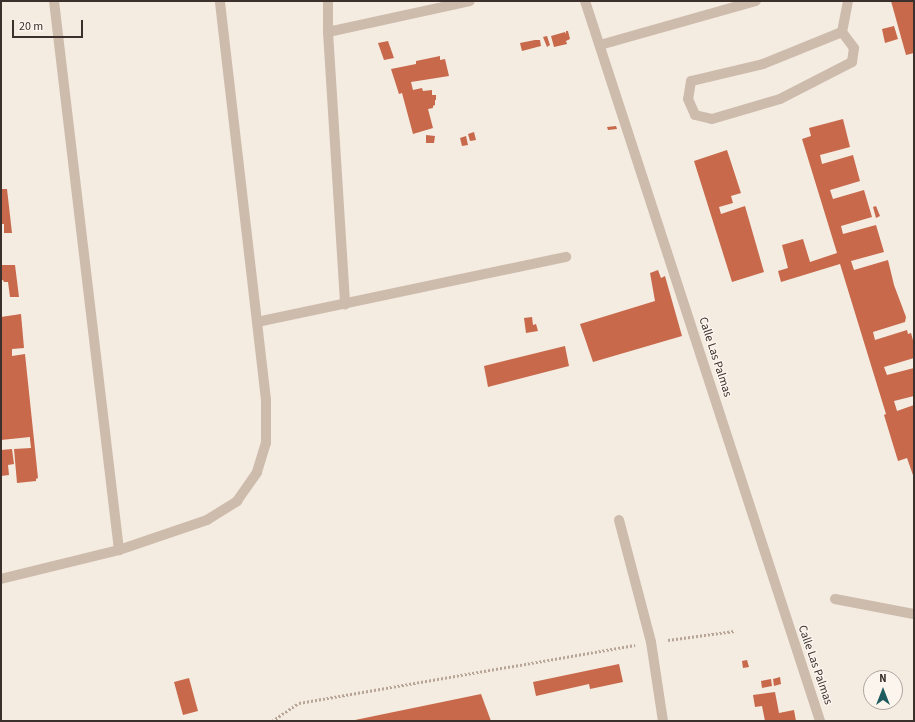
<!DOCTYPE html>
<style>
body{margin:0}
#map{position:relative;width:915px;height:722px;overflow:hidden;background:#f4ebe1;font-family:"Source Sans 3",sans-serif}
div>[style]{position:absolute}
.building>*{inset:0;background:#c8694b}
.path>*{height:2.5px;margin-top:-1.25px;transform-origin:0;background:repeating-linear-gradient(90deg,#b9a596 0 2px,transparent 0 4px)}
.lane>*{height:10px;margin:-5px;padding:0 5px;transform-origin:5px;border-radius:5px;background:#cdbbac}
span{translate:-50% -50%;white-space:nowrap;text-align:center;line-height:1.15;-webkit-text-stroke:3px #fbf5ee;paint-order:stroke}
.street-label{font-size:12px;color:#3b302b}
.frame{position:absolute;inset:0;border:2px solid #3b302b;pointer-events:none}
.north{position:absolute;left:863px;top:670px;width:40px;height:40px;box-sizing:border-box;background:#fbf5ee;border:1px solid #aea6a0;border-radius:50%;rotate:0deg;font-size:11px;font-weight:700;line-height:16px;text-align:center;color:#3b302b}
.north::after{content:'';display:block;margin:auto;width:14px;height:18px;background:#1f5a5e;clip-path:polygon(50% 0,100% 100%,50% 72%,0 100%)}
.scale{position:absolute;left:12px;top:20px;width:71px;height:18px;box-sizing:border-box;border:2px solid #3b302b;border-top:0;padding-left:5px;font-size:12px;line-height:14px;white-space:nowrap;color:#3b302b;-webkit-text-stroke:3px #fbf5ee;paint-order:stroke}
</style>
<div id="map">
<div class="building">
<i style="clip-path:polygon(891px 1px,914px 1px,914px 53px,906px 55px)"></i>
<i style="clip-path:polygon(894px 26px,898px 39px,885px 43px,882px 29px)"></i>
<i style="clip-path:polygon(566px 31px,568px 31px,570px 39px,566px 41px,567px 44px,554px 47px,551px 36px,565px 32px,566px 34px)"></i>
<i style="clip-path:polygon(547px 36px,550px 45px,547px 47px,543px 37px)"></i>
<i style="clip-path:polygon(535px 40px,540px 40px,541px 46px,522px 51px,520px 43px)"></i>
<i style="clip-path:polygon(388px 41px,394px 58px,384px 60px,378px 43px)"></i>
<i style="clip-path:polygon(440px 56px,440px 60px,445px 59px,449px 76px,411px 82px,413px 90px,422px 88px,423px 91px,432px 90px,432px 95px,436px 95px,436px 100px,435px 100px,435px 105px,433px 106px,433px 108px,428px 109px,433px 128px,413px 134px,402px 93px,399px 94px,391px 69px,416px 64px,416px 61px)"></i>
<i style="clip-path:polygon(843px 119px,850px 147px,820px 155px,822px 164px,853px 155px,860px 181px,830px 190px,833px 199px,864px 190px,872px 217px,841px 226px,843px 234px,876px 225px,884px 252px,851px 261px,854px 270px,888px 260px,894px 285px,906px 317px,905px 322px,873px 332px,875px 340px,907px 330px,908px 334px,911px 333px,914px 344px,914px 358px,884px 367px,887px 375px,914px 368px,914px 396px,894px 401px,897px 411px,914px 405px,914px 478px,907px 458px,898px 461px,884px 415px,886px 414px,840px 264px,781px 282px,778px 271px,788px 268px,782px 245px,803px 239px,810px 262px,837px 253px,802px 139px,811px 136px,809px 128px)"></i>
<i style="clip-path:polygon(616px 126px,617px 129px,608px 130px,607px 127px)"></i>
<i style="clip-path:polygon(474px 132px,476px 140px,470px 141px,468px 134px)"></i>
<i style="clip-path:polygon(426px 135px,435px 136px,434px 143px,426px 143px)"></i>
<i style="clip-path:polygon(466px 136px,468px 145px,462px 146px,460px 138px)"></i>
<i style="clip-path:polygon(727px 150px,741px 193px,731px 196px,733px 203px,719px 207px,721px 214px,745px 206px,764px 272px,732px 282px,694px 161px)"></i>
<i style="clip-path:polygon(1px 189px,7px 189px,12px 233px,4px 233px,4px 224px,1px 224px)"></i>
<i style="clip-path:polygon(876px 206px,880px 216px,876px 218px,873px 207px)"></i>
<i style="clip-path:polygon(1px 265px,15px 265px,19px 297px,10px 297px,8px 282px,4px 282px,3px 280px,1px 280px)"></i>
<i style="clip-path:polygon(658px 270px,661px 278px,665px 276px,682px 336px,593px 362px,580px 324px,655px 301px,650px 273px)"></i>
<i style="clip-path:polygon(21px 314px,24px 348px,12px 349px,12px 356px,25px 354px,38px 478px,36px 479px,36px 481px,17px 483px,14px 449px,31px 448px,30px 439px,30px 437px,1px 440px,1px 317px)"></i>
<i style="clip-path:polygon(532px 317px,533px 325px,536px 324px,538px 331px,526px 333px,524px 318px)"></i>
<i style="clip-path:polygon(565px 346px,569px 366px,488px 387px,484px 366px)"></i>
<i style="clip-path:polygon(12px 449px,14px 464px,8px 465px,9px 475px,1px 476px,1px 450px)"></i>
<i style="clip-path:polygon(747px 660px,749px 667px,743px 668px,742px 661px)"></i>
<i style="clip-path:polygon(619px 664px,623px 682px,590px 689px,589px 684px,536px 696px,533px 682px)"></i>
<i style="clip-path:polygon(780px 677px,781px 684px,774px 686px,773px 679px)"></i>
<i style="clip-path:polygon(189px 678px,198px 711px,183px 715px,174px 682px)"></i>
<i style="clip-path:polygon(771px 679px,772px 686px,762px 688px,761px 681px)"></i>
<i style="clip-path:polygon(775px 692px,779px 713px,794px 710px,796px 721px,765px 721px,762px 706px,755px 707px,753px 695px)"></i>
<i style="clip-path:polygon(481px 694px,491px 721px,356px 721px,355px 720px)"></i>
</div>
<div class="path">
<i style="left:668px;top:640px;width:67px;rotate:-7.8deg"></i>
<i style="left:272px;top:721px;width:32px;rotate:-34deg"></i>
<i style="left:299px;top:703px;width:341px;rotate:-9.8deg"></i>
</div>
<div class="lane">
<i style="left:54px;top:1px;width:553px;rotate:83.25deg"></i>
<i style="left:328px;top:1px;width:31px;rotate:90deg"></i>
<i style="left:328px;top:32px;width:273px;rotate:86.4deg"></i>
<i style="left:585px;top:1px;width:757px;rotate:71.92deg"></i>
<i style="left:328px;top:32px;width:145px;rotate:-12.3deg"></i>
<i style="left:842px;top:32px;width:85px;rotate:157.9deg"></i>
<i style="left:763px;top:64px;width:74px;rotate:166.7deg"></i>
<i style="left:691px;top:81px;width:18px;rotate:99deg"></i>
<i style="left:688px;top:99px;width:17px;rotate:66deg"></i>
<i style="left:695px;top:115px;width:17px;rotate:13deg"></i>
<i style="left:712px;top:119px;width:71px;rotate:-16.4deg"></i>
<i style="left:780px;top:99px;width:81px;rotate:-27.2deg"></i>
<i style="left:852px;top:62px;width:14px;rotate:-82deg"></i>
<i style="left:854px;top:48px;width:20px;rotate:-127deg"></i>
<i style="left:842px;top:32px;width:32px;rotate:-79deg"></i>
<i style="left:600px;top:45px;width:162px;rotate:-15.8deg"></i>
<i style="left:257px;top:322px;width:316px;rotate:-11.9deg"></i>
<i style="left:619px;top:520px;width:126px;rotate:75.3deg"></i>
<i style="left:651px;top:642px;width:80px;rotate:81.4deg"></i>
<i style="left:1px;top:579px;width:122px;rotate:-13.8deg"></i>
<i style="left:119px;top:550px;width:93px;rotate:-18.8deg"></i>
<i style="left:207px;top:520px;width:36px;rotate:-32deg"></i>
<i style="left:237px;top:501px;width:35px;rotate:-55deg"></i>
<i style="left:257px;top:472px;width:30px;rotate:-73deg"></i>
<i style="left:266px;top:443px;width:43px;rotate:-90deg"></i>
<i style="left:266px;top:400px;width:402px;rotate:-96.6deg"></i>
<i style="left:835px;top:599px;width:80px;rotate:10.8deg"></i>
</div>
<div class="street-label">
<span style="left:715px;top:357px;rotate:72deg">Calle Las Palmas</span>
<span style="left:815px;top:665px;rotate:71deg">Calle Las Palmas</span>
</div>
<div class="frame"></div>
<div class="north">N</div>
<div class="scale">20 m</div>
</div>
